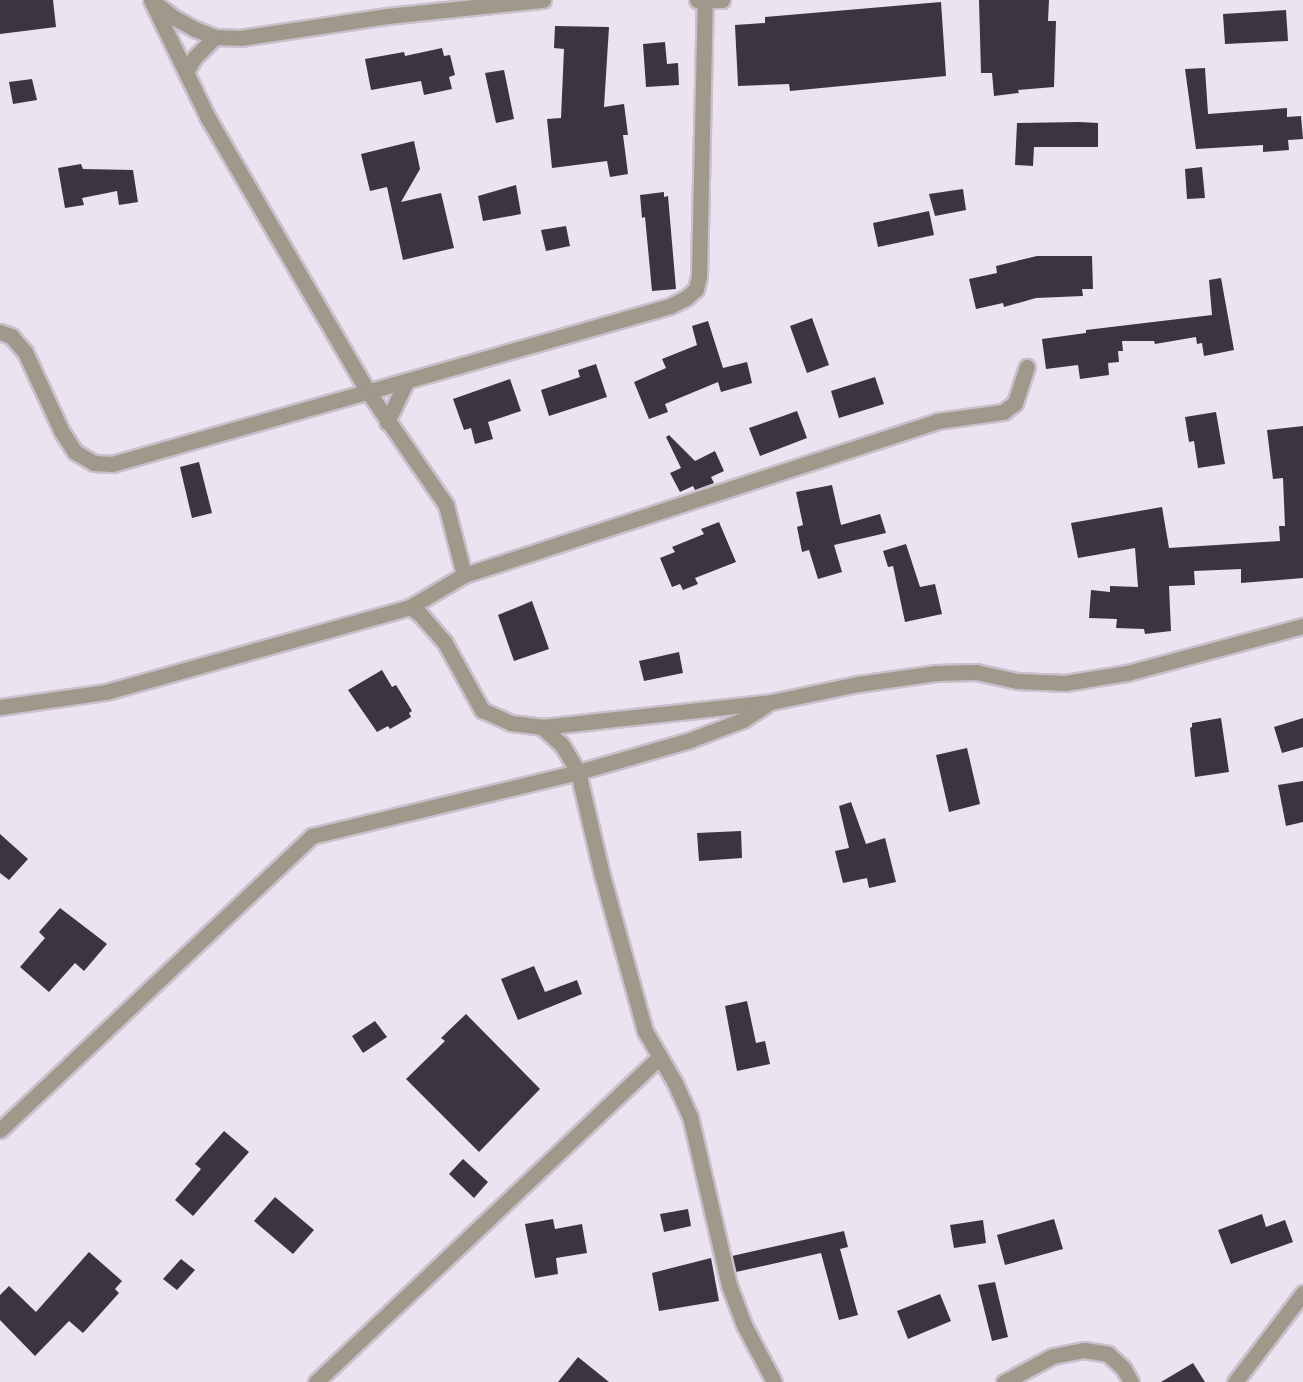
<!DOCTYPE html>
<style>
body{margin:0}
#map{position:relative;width:1303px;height:1382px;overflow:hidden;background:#ebe3ef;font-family:Spectral,serif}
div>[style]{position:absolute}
.building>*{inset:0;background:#3c353f}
.roads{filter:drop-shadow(2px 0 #c8c1cc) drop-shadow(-2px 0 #c8c1cc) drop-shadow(0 2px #c8c1cc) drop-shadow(0 -2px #c8c1cc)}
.minor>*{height:15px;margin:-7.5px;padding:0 7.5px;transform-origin:7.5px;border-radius:7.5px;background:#9f988b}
span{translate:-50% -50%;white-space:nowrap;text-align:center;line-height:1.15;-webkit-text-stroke:6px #f8f0fc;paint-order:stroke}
</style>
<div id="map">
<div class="building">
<i style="clip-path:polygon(0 0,53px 0,56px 27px,0 34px)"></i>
<i style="clip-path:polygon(979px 0,1049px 0,1048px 21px,1056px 21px,1054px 87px,1018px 90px,1019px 93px,994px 96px,992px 73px,981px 73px)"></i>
<i style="clip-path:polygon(941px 2px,946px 76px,790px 91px,789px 84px,738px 86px,735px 25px,765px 23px,765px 17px)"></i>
<i style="clip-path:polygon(1286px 10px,1288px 41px,1225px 44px,1223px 14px)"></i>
<i style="clip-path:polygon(555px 26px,609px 27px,604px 107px,624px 104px,628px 135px,623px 135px,628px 174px,610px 177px,607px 161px,552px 168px,547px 119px,561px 118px,564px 49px,554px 48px)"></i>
<i style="clip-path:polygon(665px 42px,667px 64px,678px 63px,679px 85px,646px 87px,643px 44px)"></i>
<i style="clip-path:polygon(442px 48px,444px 56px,450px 55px,455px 75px,449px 77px,452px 89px,424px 95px,421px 81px,371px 90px,365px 59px,404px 52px,405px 56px)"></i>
<i style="clip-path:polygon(1205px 68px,1208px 114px,1287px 108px,1287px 117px,1301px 116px,1303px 139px,1288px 140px,1289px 150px,1263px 152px,1263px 145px,1196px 149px,1185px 69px)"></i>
<i style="clip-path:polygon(504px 70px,514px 119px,496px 123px,485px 73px)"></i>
<i style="clip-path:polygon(32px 79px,37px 100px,13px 104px,9px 82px)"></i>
<i style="clip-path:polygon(1079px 122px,1098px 123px,1098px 147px,1034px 147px,1033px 166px,1015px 165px,1017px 123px)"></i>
<i style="clip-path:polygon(414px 141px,420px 169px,401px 202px,441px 193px,454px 248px,403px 260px,387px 187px,370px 191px,361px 154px)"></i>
<i style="clip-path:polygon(81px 164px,83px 169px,133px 170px,138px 202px,119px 205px,117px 191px,82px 198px,84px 205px,65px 208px,58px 168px)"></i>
<i style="clip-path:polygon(1202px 167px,1205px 198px,1187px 199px,1185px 169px)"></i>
<i style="clip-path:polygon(516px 185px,521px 214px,483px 221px,478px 196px)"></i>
<i style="clip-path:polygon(963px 189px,966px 210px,935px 216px,929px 194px)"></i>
<i style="clip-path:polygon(664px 192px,664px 197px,668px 196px,676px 289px,652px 291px,645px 217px,642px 218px,640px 195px)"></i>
<i style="clip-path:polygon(929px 211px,934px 235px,878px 247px,873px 223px)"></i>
<i style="clip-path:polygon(566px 226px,570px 246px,546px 251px,541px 230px)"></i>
<i style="clip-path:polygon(1037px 256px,1092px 256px,1093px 289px,1082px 289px,1083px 296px,1036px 298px,1004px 307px,1003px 303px,976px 309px,969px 279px,997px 273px,996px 266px)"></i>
<i style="clip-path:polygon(1221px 278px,1234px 350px,1204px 356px,1202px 343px,1197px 344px,1196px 337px,1155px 344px,1154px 341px,1122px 341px,1123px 351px,1118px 351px,1119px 362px,1108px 363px,1109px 375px,1080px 379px,1078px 365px,1046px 369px,1042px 339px,1086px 333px,1086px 330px,1212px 315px,1209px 280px)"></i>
<i style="clip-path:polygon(812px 318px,829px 365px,807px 373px,790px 326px)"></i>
<i style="clip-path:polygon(708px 321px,723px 368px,747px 362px,752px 383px,721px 392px,718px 382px,665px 404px,668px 412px,649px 419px,634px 382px,666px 368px,662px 359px,697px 345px,692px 326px)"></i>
<i style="clip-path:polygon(596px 364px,607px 397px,549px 416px,541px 390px,580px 377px,578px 370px)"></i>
<i style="clip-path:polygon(875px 377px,884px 404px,839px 418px,831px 391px)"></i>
<i style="clip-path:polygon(510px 379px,521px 411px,488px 422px,493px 439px,475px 444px,471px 428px,464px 430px,453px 399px)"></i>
<i style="clip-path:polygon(797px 411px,807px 438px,760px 456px,749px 428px)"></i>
<i style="clip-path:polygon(1216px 412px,1225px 464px,1198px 468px,1194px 441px,1189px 442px,1185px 417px)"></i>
<i style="clip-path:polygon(1303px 426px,1303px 578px,1241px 583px,1241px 569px,1194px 571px,1195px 585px,1169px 586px,1171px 631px,1145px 634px,1144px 629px,1116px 628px,1117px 619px,1089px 618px,1091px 590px,1110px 592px,1110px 586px,1138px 587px,1135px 548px,1078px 558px,1071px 523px,1162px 507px,1169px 548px,1280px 541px,1279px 526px,1285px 526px,1283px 478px,1273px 479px,1267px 430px)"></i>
<i style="clip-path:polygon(669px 435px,695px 461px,715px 451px,724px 471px,711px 477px,714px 483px,695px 490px,693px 486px,680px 492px,670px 473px,681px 468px,666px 437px)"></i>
<i style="clip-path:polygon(199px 462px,212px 513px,192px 518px,180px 467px)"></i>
<i style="clip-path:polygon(832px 485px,841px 525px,880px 514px,886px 533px,834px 545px,842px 572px,818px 579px,809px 550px,802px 552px,797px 527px,803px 525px,796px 492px)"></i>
<i style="clip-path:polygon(719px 522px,736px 562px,695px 578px,698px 584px,683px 590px,680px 584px,672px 587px,660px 558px,675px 552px,672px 547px,704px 534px,701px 529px)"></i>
<i style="clip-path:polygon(906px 544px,920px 587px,935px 584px,942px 614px,905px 622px,893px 566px,888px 567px,883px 551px)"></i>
<i style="clip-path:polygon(532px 601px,549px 649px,514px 661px,498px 615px)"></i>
<i style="clip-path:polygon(679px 652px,683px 673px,644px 681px,639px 661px)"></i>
<i style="clip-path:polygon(382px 670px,392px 687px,396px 685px,412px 711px,409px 713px,411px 717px,390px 729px,388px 726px,377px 732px,348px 690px)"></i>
<i style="clip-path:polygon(1221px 718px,1229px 772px,1195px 777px,1190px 728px,1192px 727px,1192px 723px)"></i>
<i style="clip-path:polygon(1303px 718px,1303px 747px,1282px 753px,1274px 727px)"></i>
<i style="clip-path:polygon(967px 748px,980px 804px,949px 812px,936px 755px)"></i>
<i style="clip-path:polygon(1303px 781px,1303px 822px,1286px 826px,1278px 785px)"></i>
<i style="clip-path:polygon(851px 802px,866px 844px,885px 838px,896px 882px,869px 888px,867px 878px,843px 883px,835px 851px,849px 848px,839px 806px)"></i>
<i style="clip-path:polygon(741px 831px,742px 858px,699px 861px,697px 833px)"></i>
<i style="clip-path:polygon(0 834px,28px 859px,9px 880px,0 873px)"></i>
<i style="clip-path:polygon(60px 908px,107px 944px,84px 971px,75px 963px,49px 992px,20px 967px,45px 938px,39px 932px)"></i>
<i style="clip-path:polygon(534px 966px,545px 992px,577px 980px,582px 994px,518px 1020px,501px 979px)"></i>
<i style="clip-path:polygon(747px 1001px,756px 1043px,765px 1041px,770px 1064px,737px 1071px,725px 1006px)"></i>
<i style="clip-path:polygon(466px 1014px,540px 1089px,479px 1152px,406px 1079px,445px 1041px,441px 1038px)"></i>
<i style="clip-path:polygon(375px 1021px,387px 1037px,363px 1053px,352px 1036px)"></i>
<i style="clip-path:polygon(224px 1131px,249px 1152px,193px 1216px,175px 1200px,201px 1169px,195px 1164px)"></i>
<i style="clip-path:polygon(463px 1159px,488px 1182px,474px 1198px,449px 1174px)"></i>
<i style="clip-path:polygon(275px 1197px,314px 1230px,293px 1254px,254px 1221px)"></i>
<i style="clip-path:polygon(688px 1209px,691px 1226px,664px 1232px,660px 1214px)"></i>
<i style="clip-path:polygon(1262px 1214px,1266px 1227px,1285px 1220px,1293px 1242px,1231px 1264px,1218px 1230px)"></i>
<i style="clip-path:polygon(553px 1219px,555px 1229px,582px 1224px,587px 1253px,556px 1258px,558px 1274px,535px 1278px,525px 1224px)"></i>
<i style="clip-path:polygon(1054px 1219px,1063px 1249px,1005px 1265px,997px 1235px)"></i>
<i style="clip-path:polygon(983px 1220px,986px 1243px,954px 1248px,950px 1225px)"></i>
<i style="clip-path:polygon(844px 1231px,848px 1247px,840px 1249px,858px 1315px,839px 1320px,821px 1253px,736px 1272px,732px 1256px)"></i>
<i style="clip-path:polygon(89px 1252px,122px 1281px,115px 1289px,119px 1293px,83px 1333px,69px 1321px,35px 1356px,0 1320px,0 1295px,9px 1286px,36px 1312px)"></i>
<i style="clip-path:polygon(711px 1258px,719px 1301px,659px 1311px,652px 1273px)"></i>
<i style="clip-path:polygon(181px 1259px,195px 1270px,177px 1290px,163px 1279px)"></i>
<i style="clip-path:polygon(995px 1282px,1008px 1337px,992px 1341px,978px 1285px)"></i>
<i style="clip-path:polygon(940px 1294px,951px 1321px,908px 1339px,897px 1311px)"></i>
<i style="clip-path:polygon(578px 1357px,609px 1382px,558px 1382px)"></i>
<i style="clip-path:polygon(1193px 1363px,1205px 1382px,1161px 1382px)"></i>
</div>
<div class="roads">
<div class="minor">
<i style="left:151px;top:0;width:131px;rotate:64.2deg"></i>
<i style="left:208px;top:118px;width:319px;rotate:59.7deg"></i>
<i style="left:369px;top:393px;width:136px;rotate:55.5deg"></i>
<i style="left:446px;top:505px;width:72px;rotate:75.6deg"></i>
<i style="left:464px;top:575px;width:63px;rotate:149.3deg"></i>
<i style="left:697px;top:0;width:25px"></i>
<i style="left:155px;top:3px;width:23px;rotate:38deg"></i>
<i style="left:173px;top:17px;width:25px;rotate:29deg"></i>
<i style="left:195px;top:29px;width:22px;rotate:22deg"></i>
<i style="left:215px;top:37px;width:25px;rotate:2deg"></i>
<i style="left:240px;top:38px;width:149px;rotate:-8.5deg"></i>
<i style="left:387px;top:16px;width:157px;rotate:-5.9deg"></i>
<i style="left:186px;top:72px;width:16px;rotate:-60deg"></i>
<i style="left:194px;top:58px;width:30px;rotate:-45deg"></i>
<i style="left:0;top:332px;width:12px;rotate:20deg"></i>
<i style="left:11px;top:336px;width:21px;rotate:49deg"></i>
<i style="left:25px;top:352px;width:88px;rotate:65.2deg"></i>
<i style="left:62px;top:432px;width:24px;rotate:57deg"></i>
<i style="left:75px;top:452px;width:22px;rotate:30deg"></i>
<i style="left:94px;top:463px;width:18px;rotate:3deg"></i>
<i style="left:112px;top:464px;width:580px;rotate:-15.81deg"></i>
<i style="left:670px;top:306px;width:18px;rotate:-27deg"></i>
<i style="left:686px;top:298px;width:13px;rotate:-42deg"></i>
<i style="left:696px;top:289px;width:13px;rotate:-77deg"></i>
<i style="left:699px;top:276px;width:276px;rotate:-88.8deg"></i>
<i style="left:387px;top:422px;width:44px;rotate:-64.6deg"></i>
<i style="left:464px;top:575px;width:497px;rotate:-18deg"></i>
<i style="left:937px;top:421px;width:67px;rotate:-7.8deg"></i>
<i style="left:1003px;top:412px;width:15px;rotate:-37deg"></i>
<i style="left:1015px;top:403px;width:38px;rotate:-72deg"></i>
<i style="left:0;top:707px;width:107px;rotate:-8.1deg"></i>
<i style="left:106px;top:692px;width:316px;rotate:-15.6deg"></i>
<i style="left:410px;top:607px;width:12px;rotate:35deg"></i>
<i style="left:420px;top:614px;width:38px;rotate:49deg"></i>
<i style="left:445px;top:643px;width:77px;rotate:61.1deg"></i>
<i style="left:482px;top:710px;width:32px;rotate:24deg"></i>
<i style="left:511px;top:723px;width:31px;rotate:7deg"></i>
<i style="left:542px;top:727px;width:230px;rotate:-6.2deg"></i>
<i style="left:771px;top:702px;width:89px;rotate:-11.7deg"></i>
<i style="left:858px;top:684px;width:79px;rotate:-8deg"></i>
<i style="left:936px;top:673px;width:40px;rotate:-1.4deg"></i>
<i style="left:976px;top:672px;width:42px;rotate:12.4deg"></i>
<i style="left:1017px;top:681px;width:48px;rotate:2.4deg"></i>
<i style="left:1065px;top:683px;width:63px;rotate:-9.2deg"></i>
<i style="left:1127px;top:673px;width:182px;rotate:-15deg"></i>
<i style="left:542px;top:727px;width:27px;rotate:42deg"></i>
<i style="left:562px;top:745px;width:31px;rotate:59deg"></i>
<i style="left:578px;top:772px;width:106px;rotate:76.9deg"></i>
<i style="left:602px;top:875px;width:162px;rotate:74.6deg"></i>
<i style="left:645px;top:1031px;width:60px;rotate:60deg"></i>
<i style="left:675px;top:1083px;width:36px;rotate:66deg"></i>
<i style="left:690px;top:1116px;width:173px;rotate:77deg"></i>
<i style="left:729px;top:1285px;width:43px;rotate:69.4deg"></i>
<i style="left:744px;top:1325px;width:64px;rotate:62.2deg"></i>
<i style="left:0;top:1130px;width:429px;rotate:-43.3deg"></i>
<i style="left:312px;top:836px;width:274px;rotate:-13.5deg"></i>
<i style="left:578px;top:772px;width:116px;rotate:-15.9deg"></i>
<i style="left:690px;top:740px;width:57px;rotate:-20.7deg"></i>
<i style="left:743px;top:720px;width:27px;rotate:-33deg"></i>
<i style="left:316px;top:1382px;width:472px;rotate:-43.4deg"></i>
<i style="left:1004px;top:1382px;width:55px;rotate:-28deg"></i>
<i style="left:1053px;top:1356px;width:32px;rotate:-11deg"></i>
<i style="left:1084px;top:1350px;width:24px;rotate:9deg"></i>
<i style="left:1108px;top:1354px;width:21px;rotate:43deg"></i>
<i style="left:1123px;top:1368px;width:16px;rotate:60deg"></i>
<i style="left:1235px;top:1382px;width:112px;rotate:-52.6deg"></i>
</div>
</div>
</div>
